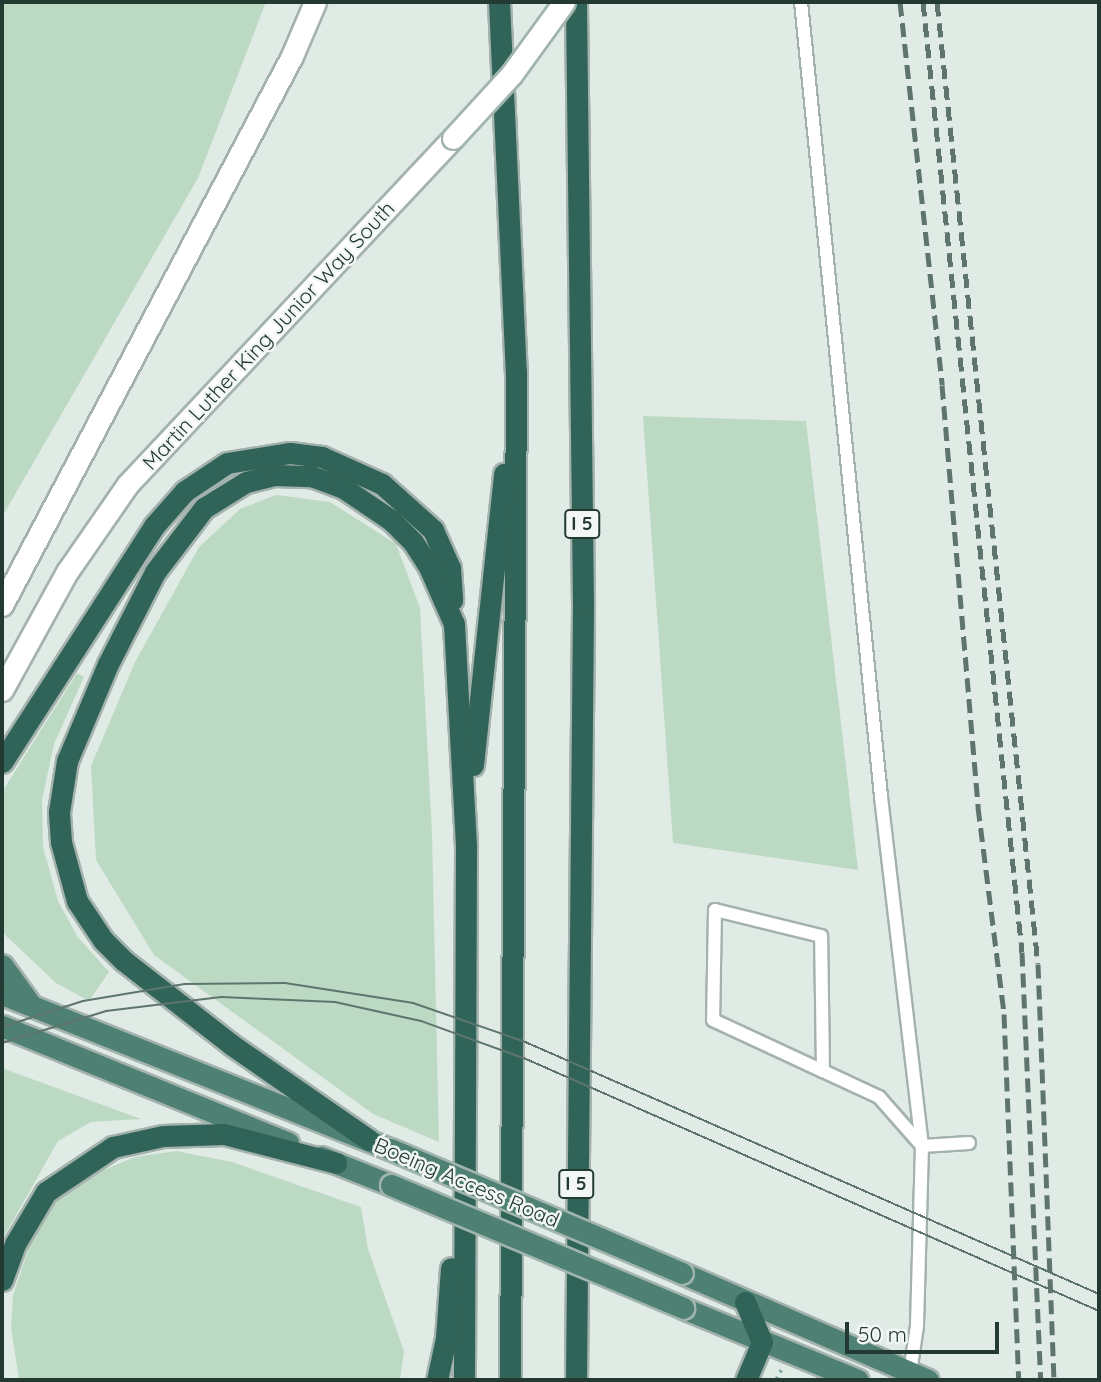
<!DOCTYPE html>
<style>
body{margin:0}
#map{position:relative;width:1101px;height:1382px;overflow:hidden;background:#e1ebe6;font-family:Quicksand,sans-serif}
div>[style]{position:absolute}
.green>*{inset:0;background:#bcdac3}
.path>*{height:3.5px;margin-top:-1.75px;transform-origin:0;background:repeating-linear-gradient(90deg,#84ac9e 0 3.5px,transparent 0 8.5px)}
.roads{filter:drop-shadow(2px 0 #a4b2ad) drop-shadow(-2px 0 #a4b2ad) drop-shadow(0 2px #a4b2ad) drop-shadow(0 -2px #a4b2ad)}
.service>*{height:12px;margin:-6px;padding:0 6px;transform-origin:6px;border-radius:6px;background:#fff}
.secondary>*{height:21px;margin:-10.5px;padding:0 10.5px;transform-origin:10.5px;border-radius:10.5px;background:#fff}
.trunk>*{height:21px;margin:-10.5px;padding:0 10.5px;transform-origin:10.5px;border-radius:10.5px;background:#4e8073}
.motorway>*{height:21px;margin:-10.5px;padding:0 10.5px;transform-origin:10.5px;border-radius:10.5px;background:#316458}
.tram>*{height:2px;margin:-1px;padding:0 1px;transform-origin:1px;border-radius:1px;background:#5e756e}
.rail>*{height:5px;margin-top:-2.5px;transform-origin:0;background:repeating-linear-gradient(90deg,#5e756e 0 14px,transparent 0 21px)}
.bridges{filter:drop-shadow(2px 0 #a1b5ae) drop-shadow(-2px 0 #a1b5ae) drop-shadow(0 2px #a1b5ae) drop-shadow(0 -2px #a1b5ae)}
.secondary-bridge>*{height:21px;margin:-10.5px;padding:0 10.5px;transform-origin:10.5px;border-radius:10.5px;background:#fff}
.trunk-bridge>*{height:21px;margin:-10.5px;padding:0 10.5px;transform-origin:10.5px;border-radius:10.5px;background:#4e8073}
span{translate:-50% -50%;white-space:nowrap;text-align:center;line-height:1.15;-webkit-text-stroke:5px #f2f7f4;paint-order:stroke}
.shield-label span{padding:2px 5px;background:#f2f7f4;border:2px solid;border-radius:5px;-webkit-text-stroke-width:0}
.shield-label{font-size:19px;color:#233a33;font-weight:700}
.street-label{font-size:21px;color:#233a33}
.frame{position:absolute;inset:0;border:4px solid #233a33;pointer-events:none}
.scale{position:absolute;left:845px;top:1322px;width:154px;height:32px;box-sizing:border-box;border:4px solid #233a33;border-top:0;padding-left:9px;font-size:21px;line-height:24px;white-space:nowrap;color:#233a33;-webkit-text-stroke:5px #f2f7f4;paint-order:stroke}
</style>
<div id="map">
<div class="green">
<i style="clip-path:polygon(2px 2px,266px 2px,198px 178px,2px 517px)"></i>
<i style="clip-path:polygon(643px 416px,806px 421px,858px 870px,673px 843px)"></i>
<i style="clip-path:polygon(276px 495px,330px 502px,396px 544px,420px 608px,432px 833px,439px 1142px,373px 1114px,154px 955px,96px 860px,91px 766px,135px 662px,199px 547px,240px 509px)"></i>
<i style="clip-path:polygon(77px 673px,84px 677px,54px 744px,42px 800px,43px 847px,58px 901px,77px 936px,109px 972px,89px 1001px,56px 983px,2px 932px,2px 792px)"></i>
<i style="clip-path:polygon(2px 1068px,141px 1119px,91px 1122px,58px 1141px,2px 1240px)"></i>
<i style="clip-path:polygon(176px 1151px,232px 1162px,361px 1207px,368px 1249px,404px 1351px,400px 1380px,19px 1380px,11px 1328px,13px 1295px,34px 1233px,56px 1200px,94px 1174px,135px 1157px)"></i>
</div>
<div class="path">
<i style="left:776px;top:1380px;width:11px;rotate:-63deg"></i>
</div>
<div class="roads">
<div class="service">
<i style="left:801px;top:2px;width:799px;rotate:84.25deg"></i>
<i style="left:881px;top:797px;width:351px;rotate:83.3deg"></i>
<i style="left:922px;top:1146px;width:180px;rotate:91.6deg"></i>
<i style="left:917px;top:1326px;width:48px;rotate:98.5deg"></i>
<i style="left:823px;top:1071px;width:135px;rotate:-90.8deg"></i>
<i style="left:821px;top:936px;width:109px;rotate:-166.2deg"></i>
<i style="left:715px;top:910px;width:110px;rotate:91deg"></i>
<i style="left:713px;top:1020px;width:121px;rotate:24.9deg"></i>
<i style="left:823px;top:1071px;width:62px;rotate:24.9deg"></i>
<i style="left:879px;top:1097px;width:65px;rotate:48.7deg"></i>
<i style="left:922px;top:1146px;width:47px;rotate:-3.7deg"></i>
</div>
<div class="secondary">
<i style="left:2px;top:605px;width:621px;rotate:-62.16deg"></i>
<i style="left:292px;top:56px;width:59px;rotate:-66.9deg"></i>
<i style="left:2px;top:690px;width:135px;rotate:-61.2deg"></i>
<i style="left:67px;top:572px;width:107px;rotate:-55.3deg"></i>
<i style="left:128px;top:484px;width:475px;rotate:-46.8deg"></i>
</div>
<div class="trunk">
<i style="left:2px;top:965px;width:49px;rotate:54.1deg"></i>
<i style="left:2px;top:994px;width:418px;rotate:21.8deg"></i>
<i style="left:2px;top:1026px;width:309px;rotate:22.2deg"></i>
<i style="left:321px;top:1157px;width:75px;rotate:21.8deg"></i>
<i style="left:682px;top:1273px;width:268px;rotate:23.5deg"></i>
<i style="left:683px;top:1308px;width:189px;rotate:22.4deg"></i>
</div>
<div class="motorway">
<i style="left:499px;top:2px;width:369px;rotate:87.4deg"></i>
<i style="left:516px;top:371px;width:1009px;rotate:90.34deg"></i>
<i style="left:2px;top:762px;width:281px;rotate:-57.2deg"></i>
<i style="left:154px;top:526px;width:47px;rotate:-48.5deg"></i>
<i style="left:185px;top:491px;width:50px;rotate:-33.7deg"></i>
<i style="left:227px;top:463px;width:64px;rotate:-9deg"></i>
<i style="left:290px;top:453px;width:32px;rotate:7deg"></i>
<i style="left:322px;top:457px;width:66px;rotate:24.2deg"></i>
<i style="left:382px;top:484px;width:69px;rotate:42deg"></i>
<i style="left:433px;top:530px;width:42px;rotate:65.9deg"></i>
<i style="left:450px;top:568px;width:32px;rotate:86deg"></i>
<i style="left:473px;top:765px;width:293px;rotate:-83.9deg"></i>
<i style="left:369px;top:1140px;width:167px;rotate:-145.3deg"></i>
<i style="left:232px;top:1045px;width:138px;rotate:-142.1deg"></i>
<i style="left:123px;top:960px;width:28px;rotate:-135deg"></i>
<i style="left:103px;top:940px;width:47px;rotate:-123.7deg"></i>
<i style="left:77px;top:901px;width:61px;rotate:-105.2deg"></i>
<i style="left:61px;top:842px;width:30px;rotate:-94deg"></i>
<i style="left:59px;top:812px;width:52px;rotate:-81.1deg"></i>
<i style="left:67px;top:761px;width:105px;rotate:-67.1deg"></i>
<i style="left:108px;top:664px;width:103px;rotate:-62.9deg"></i>
<i style="left:155px;top:572px;width:81px;rotate:-52.6deg"></i>
<i style="left:204px;top:508px;width:49px;rotate:-31.8deg"></i>
<i style="left:246px;top:482px;width:30px;rotate:-14deg"></i>
<i style="left:275px;top:475px;width:36px;rotate:2deg"></i>
<i style="left:311px;top:476px;width:33px;rotate:20deg"></i>
<i style="left:342px;top:487px;width:59px;rotate:34deg"></i>
<i style="left:391px;top:520px;width:31px;rotate:45deg"></i>
<i style="left:413px;top:542px;width:30px;rotate:57deg"></i>
<i style="left:429px;top:567px;width:62px;rotate:66.3deg"></i>
<i style="left:454px;top:624px;width:224px;rotate:86.9deg"></i>
<i style="left:466px;top:848px;width:532px;rotate:90.22deg"></i>
<i style="left:2px;top:1280px;width:38px;rotate:-70deg"></i>
<i style="left:15px;top:1244px;width:61px;rotate:-59.2deg"></i>
<i style="left:46px;top:1192px;width:81px;rotate:-33.9deg"></i>
<i style="left:113px;top:1147px;width:51px;rotate:-12.4deg"></i>
<i style="left:163px;top:1136px;width:61px;rotate:-1.9deg"></i>
<i style="left:224px;top:1134px;width:116px;rotate:14.5deg"></i>
<i style="left:745px;top:1302px;width:43px;rotate:67deg"></i>
<i style="left:762px;top:1342px;width:41px;rotate:112.8deg"></i>
<i style="left:437px;top:1380px;width:43px;rotate:-77.9deg"></i>
<i style="left:446px;top:1338px;width:70px;rotate:-85.9deg"></i>
<i style="left:576px;top:1380px;width:776px;rotate:-89.48deg"></i>
<i style="left:583px;top:604px;width:602px;rotate:-90.67deg"></i>
</div>
</div>
<div class="tram">
<i style="left:2px;top:1027px;width:85px;rotate:-17.8deg"></i>
<i style="left:83px;top:1001px;width:103px;rotate:-9.5deg"></i>
<i style="left:185px;top:984px;width:100px;rotate:-0.6deg"></i>
<i style="left:285px;top:983px;width:130px;rotate:8.9deg"></i>
<i style="left:413px;top:1003px;width:116px;rotate:19.1deg"></i>
<i style="left:523px;top:1041px;width:629px;rotate:23.71deg"></i>
<i style="left:2px;top:1043px;width:109px;rotate:-17.1deg"></i>
<i style="left:106px;top:1011px;width:116px;rotate:-6.9deg"></i>
<i style="left:221px;top:997px;width:114px;rotate:2.5deg"></i>
<i style="left:335px;top:1002px;width:88px;rotate:12.5deg"></i>
<i style="left:421px;top:1021px;width:112px;rotate:19.9deg"></i>
<i style="left:526px;top:1059px;width:626px;rotate:23.74deg"></i>
</div>
<div class="rail">
<i style="left:900px;top:2px;width:385px;rotate:83.7deg"></i>
<i style="left:942px;top:385px;width:424px;rotate:85.1deg"></i>
<i style="left:978px;top:807px;width:209px;rotate:82.8deg"></i>
<i style="left:1004px;top:1014px;width:366px;rotate:87.7deg"></i>
<i style="left:923px;top:2px;width:955px;rotate:84.05deg"></i>
<i style="left:1022px;top:952px;width:428px;rotate:87.5deg"></i>
<i style="left:937px;top:2px;width:967px;rotate:84.01deg"></i>
<i style="left:1038px;top:964px;width:416px;rotate:87.8deg"></i>
</div>
<div class="bridges">
<div class="secondary-bridge">
<i style="left:453px;top:138px;width:86px;rotate:-47.4deg"></i>
<i style="left:511px;top:75px;width:90px;rotate:-54deg"></i>
</div>
<div class="trunk-bridge">
<i style="left:390px;top:1149px;width:317px;rotate:23deg"></i>
<i style="left:391px;top:1185px;width:317px;rotate:22.8deg"></i>
</div>
</div>
<div class="shield-label">
<span style="left:582px;top:524px">I 5</span>
<span style="left:576px;top:1184px">I 5</span>
</div>
<div class="street-label">
<span style="left:268px;top:335px;rotate:-47deg">Martin Luther King Junior Way South</span>
<span style="left:467px;top:1182px;rotate:23deg">Boeing Access Road</span>
</div>
<div class="frame"></div>
<div class="scale">50 m</div>
</div>
